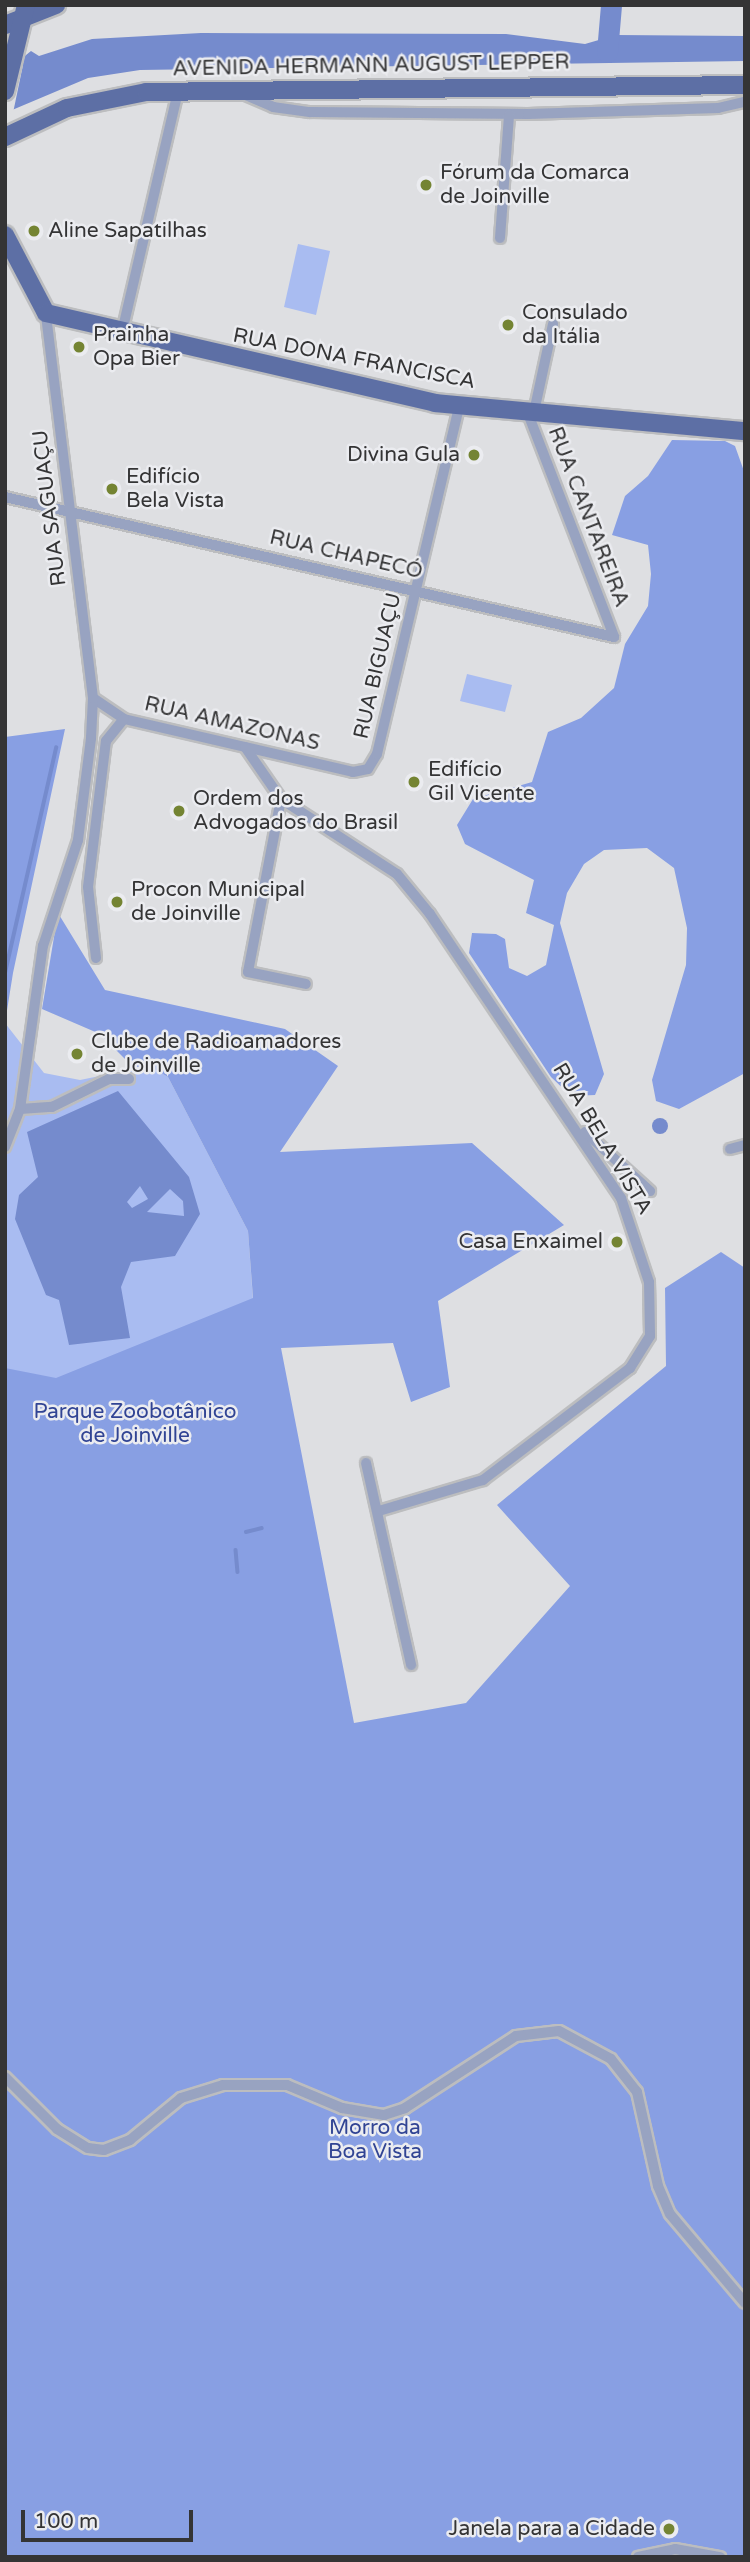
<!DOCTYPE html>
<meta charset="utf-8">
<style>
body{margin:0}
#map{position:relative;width:750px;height:2562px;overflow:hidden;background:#dedfe2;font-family:"Varela Round",sans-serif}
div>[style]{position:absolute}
.green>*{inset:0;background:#a9bcf1}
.forest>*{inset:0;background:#889fe3}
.water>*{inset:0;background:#758bcd}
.round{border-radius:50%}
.pier>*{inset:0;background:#dedfe2}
.stream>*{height:3.5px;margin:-1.75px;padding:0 1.75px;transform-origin:1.75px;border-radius:1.75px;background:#758bcd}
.river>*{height:21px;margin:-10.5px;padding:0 10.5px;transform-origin:10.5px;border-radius:10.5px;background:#758bcd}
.roads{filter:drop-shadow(2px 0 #bcbdbf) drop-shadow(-2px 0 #bcbdbf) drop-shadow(0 2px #bcbdbf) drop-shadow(0 -2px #bcbdbf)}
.minor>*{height:10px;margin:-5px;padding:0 5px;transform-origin:5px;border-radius:5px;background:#98a3c1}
.primary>*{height:18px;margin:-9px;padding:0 9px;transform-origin:9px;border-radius:9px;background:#5d6fa5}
.dots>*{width:19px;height:19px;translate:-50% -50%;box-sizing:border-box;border:4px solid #ebecf0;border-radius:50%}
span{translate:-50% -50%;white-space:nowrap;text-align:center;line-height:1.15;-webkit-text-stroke:5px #ebecf0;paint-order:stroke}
.street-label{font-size:21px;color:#343435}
.poi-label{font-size:21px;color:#343435}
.left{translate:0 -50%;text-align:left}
.right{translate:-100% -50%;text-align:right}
.park-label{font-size:21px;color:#314494}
.frame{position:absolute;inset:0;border:7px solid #343435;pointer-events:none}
.scale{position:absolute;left:21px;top:2510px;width:172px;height:32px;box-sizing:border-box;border:4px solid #343435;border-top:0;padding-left:9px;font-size:21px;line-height:24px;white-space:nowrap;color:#343435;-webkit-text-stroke:5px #ebecf0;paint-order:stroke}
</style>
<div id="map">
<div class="green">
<i style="clip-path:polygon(298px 244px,330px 251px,316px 315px,284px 307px)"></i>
<i style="clip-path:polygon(467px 674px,512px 685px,505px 712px,460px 701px)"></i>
<i style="clip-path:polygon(5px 1023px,44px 1073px,80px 1080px,149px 1066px,168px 1077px,248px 1231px,271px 1550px,5px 1402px)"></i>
</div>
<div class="forest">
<i style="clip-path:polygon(672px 440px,725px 441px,735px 446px,745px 474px,745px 1073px,679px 1109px,656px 1101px,652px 1080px,686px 965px,687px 928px,674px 868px,647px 848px,604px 850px,584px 864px,567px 893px,560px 923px,604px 1074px,595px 1095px,571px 1096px,551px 1077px,469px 953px,472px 933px,496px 934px,505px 939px,509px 968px,527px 976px,546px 965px,554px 925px,526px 913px,534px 880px,465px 844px,457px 825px,473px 799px,532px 782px,548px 732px,581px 718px,614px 688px,625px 644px,648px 606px,651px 574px,648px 545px,612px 535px,625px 496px,648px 476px)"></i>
<i style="clip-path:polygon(65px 729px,13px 973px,5px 1023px,5px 737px)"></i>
<i style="clip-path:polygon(58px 913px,105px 990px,285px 1029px,338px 1066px,280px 1152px,472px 1143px,564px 1225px,438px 1301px,450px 1387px,411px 1402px,393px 1343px,281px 1348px,354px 1723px,466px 1703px,570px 1586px,497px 1505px,666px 1366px,665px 1288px,721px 1252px,745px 1268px,745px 2557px,5px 2557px,5px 1368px,56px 1378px,253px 1298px,248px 1231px,168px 1077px,149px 1066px,133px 1067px,100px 1034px,42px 1009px)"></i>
</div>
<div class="water">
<i style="clip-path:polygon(201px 33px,506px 34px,585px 44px,616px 35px,745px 36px,745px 61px,140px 70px,88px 78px,5px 113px,5px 72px,31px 51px,39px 56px,92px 39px)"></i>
<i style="clip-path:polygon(evenodd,118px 1091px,189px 1177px,200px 1214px,175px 1256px,131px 1262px,121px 1287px,130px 1338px,69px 1345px,59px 1300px,46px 1295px,15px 1219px,19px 1195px,38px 1177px,27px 1132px,118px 1091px,140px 1186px,148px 1199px,132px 1208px,127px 1202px,140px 1186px,118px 1091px,170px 1189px,183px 1201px,184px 1216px,147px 1212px,170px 1189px)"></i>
<i class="round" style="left:652px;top:1118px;width:16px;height:16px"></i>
</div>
<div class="pier">
<i style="clip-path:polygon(13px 63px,23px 65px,13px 113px,5px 116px,5px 68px)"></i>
</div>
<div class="stream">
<i style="left:5px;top:973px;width:231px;rotate:-77.2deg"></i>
<i style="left:246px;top:1532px;width:16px;rotate:-14deg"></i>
<i style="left:236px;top:1550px;width:22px;rotate:85deg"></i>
</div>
<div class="river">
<i style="left:607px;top:52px;width:47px;rotate:-85.1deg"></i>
</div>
<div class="roads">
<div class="minor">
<i style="left:243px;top:94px;width:33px;rotate:23deg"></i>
<i style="left:273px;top:107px;width:37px;rotate:8deg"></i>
<i style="left:310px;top:112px;width:218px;rotate:0.5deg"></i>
<i style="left:528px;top:114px;width:190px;rotate:-1.8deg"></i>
<i style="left:718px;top:108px;width:28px;rotate:-13deg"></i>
<i style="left:500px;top:238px;width:124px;rotate:-85.8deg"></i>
<i style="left:122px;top:332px;width:247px;rotate:-76.9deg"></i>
<i style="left:527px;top:411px;width:242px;rotate:68.9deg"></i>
<i style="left:534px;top:412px;width:90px;rotate:-77.8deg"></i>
<i style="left:5px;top:497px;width:625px;rotate:12.95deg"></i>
<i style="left:93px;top:698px;width:37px;rotate:34deg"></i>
<i style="left:124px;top:719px;width:235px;rotate:13deg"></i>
<i style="left:353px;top:772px;width:15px;rotate:-11deg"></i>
<i style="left:368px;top:769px;width:17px;rotate:-59deg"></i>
<i style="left:377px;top:754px;width:358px;rotate:-76.7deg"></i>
<i style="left:245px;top:747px;width:63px;rotate:55.3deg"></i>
<i style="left:281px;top:799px;width:138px;rotate:32.9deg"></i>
<i style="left:397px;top:874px;width:52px;rotate:50.5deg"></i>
<i style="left:430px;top:914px;width:342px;rotate:56.1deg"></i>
<i style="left:621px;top:1198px;width:89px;rotate:71.6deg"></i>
<i style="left:649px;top:1282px;width:54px;rotate:88.9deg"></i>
<i style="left:650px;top:1336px;width:38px;rotate:122deg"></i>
<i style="left:630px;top:1368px;width:185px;rotate:142.7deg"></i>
<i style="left:483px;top:1480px;width:109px;rotate:163.4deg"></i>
<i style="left:281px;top:799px;width:176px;rotate:100.8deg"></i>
<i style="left:248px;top:972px;width:59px;rotate:11.7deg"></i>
<i style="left:96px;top:958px;width:71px;rotate:-96.4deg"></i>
<i style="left:88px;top:887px;width:147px;rotate:-83deg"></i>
<i style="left:106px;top:741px;width:28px;rotate:-51deg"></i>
<i style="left:20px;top:1109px;width:32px;rotate:-4deg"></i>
<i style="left:52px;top:1107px;width:64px;rotate:-26.2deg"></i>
<i style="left:109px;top:1079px;width:20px"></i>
<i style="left:585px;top:1132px;width:88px;rotate:42.2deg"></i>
<i style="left:5px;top:1147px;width:41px;rotate:-68.5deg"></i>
<i style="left:20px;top:1109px;width:165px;rotate:-82deg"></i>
<i style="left:43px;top:946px;width:112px;rotate:-71.7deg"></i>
<i style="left:78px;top:840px;width:103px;rotate:-82.7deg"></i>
<i style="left:91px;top:738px;width:40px;rotate:-87.1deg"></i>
<i style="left:93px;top:698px;width:388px;rotate:-97deg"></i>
<i style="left:730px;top:1149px;width:16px;rotate:-15deg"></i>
<i style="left:366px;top:1463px;width:207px;rotate:77.4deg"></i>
<i style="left:5px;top:2077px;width:74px;rotate:45deg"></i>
<i style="left:57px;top:2129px;width:36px;rotate:32deg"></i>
<i style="left:88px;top:2148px;width:16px;rotate:7deg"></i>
<i style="left:104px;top:2150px;width:28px;rotate:-21deg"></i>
<i style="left:130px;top:2140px;width:66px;rotate:-39.5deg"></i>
<i style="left:181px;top:2098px;width:44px;rotate:-17.2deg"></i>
<i style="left:223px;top:2085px;width:64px"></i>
<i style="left:287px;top:2085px;width:60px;rotate:22.7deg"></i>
<i style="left:342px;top:2108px;width:43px;rotate:9.5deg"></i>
<i style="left:384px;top:2115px;width:22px;rotate:-18deg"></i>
<i style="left:405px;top:2108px;width:132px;rotate:-33deg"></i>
<i style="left:516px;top:2036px;width:43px;rotate:-6.6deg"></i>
<i style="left:559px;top:2031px;width:59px;rotate:28.3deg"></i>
<i style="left:611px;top:2059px;width:42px;rotate:51.8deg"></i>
<i style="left:637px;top:2092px;width:96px;rotate:77.4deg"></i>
<i style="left:658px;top:2186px;width:30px;rotate:67deg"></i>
<i style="left:670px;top:2214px;width:116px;rotate:49.9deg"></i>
<i style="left:638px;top:2557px;width:38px;rotate:-12deg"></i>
<i style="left:675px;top:2549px;width:46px;rotate:10.1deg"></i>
</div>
<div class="primary">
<i style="left:5px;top:25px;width:55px;rotate:-21.4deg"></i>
<i style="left:5px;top:91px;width:89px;rotate:-76.3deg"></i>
<i style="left:5px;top:137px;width:68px;rotate:-25.1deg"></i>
<i style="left:67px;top:108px;width:81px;rotate:-11.4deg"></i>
<i style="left:146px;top:92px;width:599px;rotate:-0.67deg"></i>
<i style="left:5px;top:235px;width:88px;rotate:62.3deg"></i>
<i style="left:46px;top:313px;width:399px;rotate:13deg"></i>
<i style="left:435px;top:403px;width:311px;rotate:5.2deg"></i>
</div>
</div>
<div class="dots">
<i style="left:426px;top:185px;background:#748433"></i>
<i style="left:34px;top:231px;background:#748433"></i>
<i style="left:508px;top:325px;background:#748433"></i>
<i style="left:79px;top:347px;background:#748433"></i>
<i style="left:474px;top:455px;background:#748433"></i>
<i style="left:112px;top:489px;background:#748433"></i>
<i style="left:414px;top:782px;background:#748433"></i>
<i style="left:179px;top:811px;background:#748433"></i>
<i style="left:117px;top:902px;background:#748433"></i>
<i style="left:77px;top:1054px;background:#748433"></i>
<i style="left:617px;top:1242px;background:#748433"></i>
<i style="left:669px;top:2529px;background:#748433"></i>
</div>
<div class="street-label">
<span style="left:371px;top:66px;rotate:-1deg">AVENIDA HERMANN AUGUST LEPPER</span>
<span style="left:354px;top:359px;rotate:11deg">RUA DONA FRANCISCA</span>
<span style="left:50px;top:508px;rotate:-97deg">RUA SAGUAÇU</span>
<span style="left:588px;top:517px;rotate:69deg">RUA CANTAREIRA</span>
<span style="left:346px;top:555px;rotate:13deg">RUA CHAPECÓ</span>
<span style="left:378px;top:666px;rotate:-77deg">RUA BIGUAÇU</span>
<span style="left:232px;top:724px;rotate:13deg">RUA AMAZONAS</span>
<span style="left:602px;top:1139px;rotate:59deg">RUA BELA VISTA</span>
</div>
<div class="poi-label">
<span class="left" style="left:440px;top:185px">Fórum da Comarca<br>de Joinville</span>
<span class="left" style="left:48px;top:231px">Aline Sapatilhas</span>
<span class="left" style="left:522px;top:325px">Consulado<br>da Itália</span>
<span class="left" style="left:93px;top:347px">Prainha<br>Opa Bier</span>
<span class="right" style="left:460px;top:455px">Divina Gula</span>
<span class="left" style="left:126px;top:489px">Edifício<br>Bela Vista</span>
<span class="left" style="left:428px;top:782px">Edifício<br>Gil Vicente</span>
<span class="left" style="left:193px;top:811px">Ordem dos<br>Advogados do Brasil</span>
<span class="left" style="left:131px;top:902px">Procon Municipal<br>de Joinville</span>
<span class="left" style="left:91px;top:1054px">Clube de Radioamadores<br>de Joinville</span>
<span class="right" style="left:603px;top:1242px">Casa Enxaimel</span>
<span class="right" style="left:655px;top:2529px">Janela para a Cidade</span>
</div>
<div class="park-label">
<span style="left:135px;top:1424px">Parque Zoobotânico<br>de Joinville</span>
<span style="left:375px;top:2140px">Morro da<br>Boa Vista</span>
</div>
<div class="frame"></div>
<div class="scale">100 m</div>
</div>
